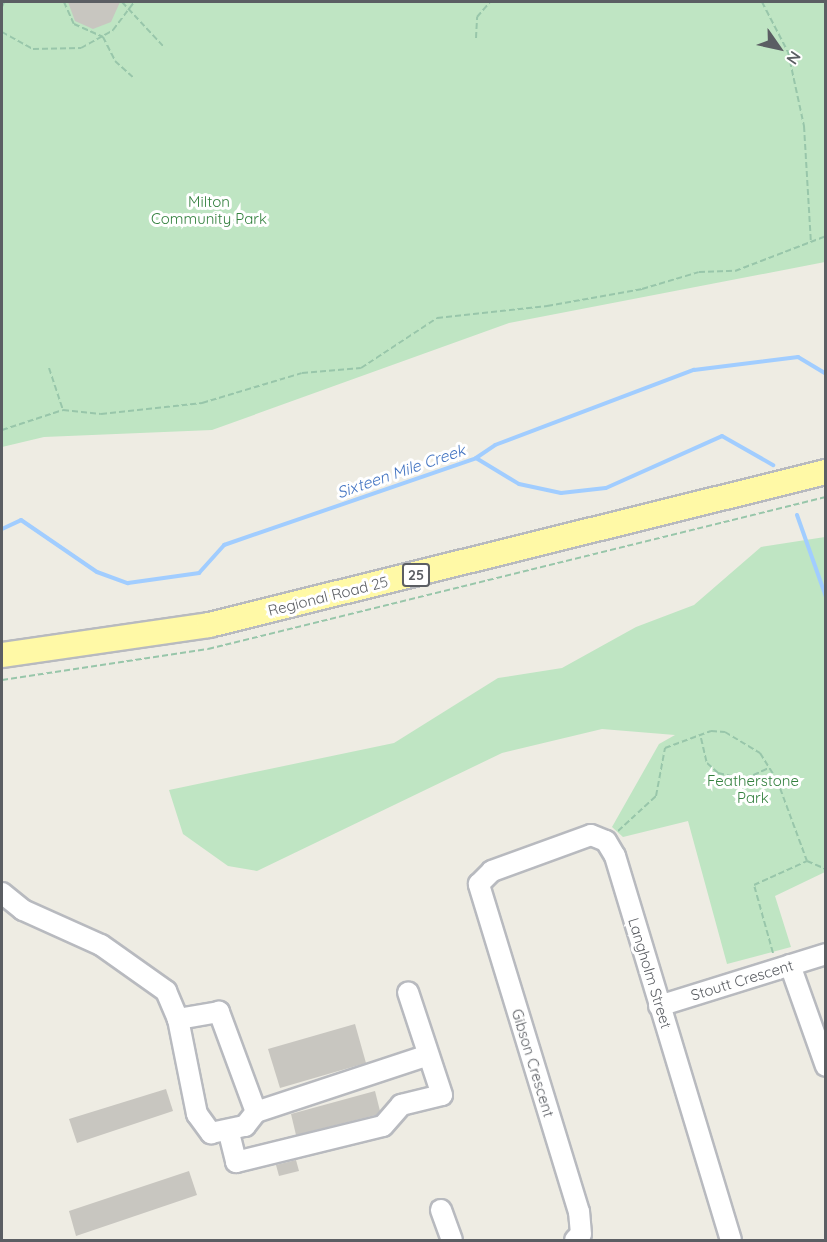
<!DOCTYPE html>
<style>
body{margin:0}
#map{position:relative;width:827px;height:1242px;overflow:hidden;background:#eeece3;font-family:Quicksand,sans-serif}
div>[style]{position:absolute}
.green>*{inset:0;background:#bfe5c3}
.stream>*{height:4px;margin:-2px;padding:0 2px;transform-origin:2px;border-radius:2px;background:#a1cdff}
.building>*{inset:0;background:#c8c6c0}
.path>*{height:2px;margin-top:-1px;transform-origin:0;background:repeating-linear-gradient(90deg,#98c6aa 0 6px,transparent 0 9px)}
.roads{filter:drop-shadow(2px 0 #b8babf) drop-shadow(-2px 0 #b8babf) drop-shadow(0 2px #b8babf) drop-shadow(0 -2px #b8babf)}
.minor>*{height:20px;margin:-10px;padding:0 10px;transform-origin:10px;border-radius:10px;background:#fff}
.major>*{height:24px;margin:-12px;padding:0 12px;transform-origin:12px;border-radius:12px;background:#fff9a6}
span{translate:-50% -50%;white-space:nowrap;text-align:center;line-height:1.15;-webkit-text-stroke:6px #fff;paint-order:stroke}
.shield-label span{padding:2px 4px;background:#fff;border:2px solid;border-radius:4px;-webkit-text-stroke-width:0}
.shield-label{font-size:14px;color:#5b5e63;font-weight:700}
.park-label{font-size:15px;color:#34813f}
.street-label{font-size:15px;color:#5b5e63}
.water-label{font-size:16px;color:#4475c2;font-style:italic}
.frame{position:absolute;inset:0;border:3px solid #5b5e63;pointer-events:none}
.north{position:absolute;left:749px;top:18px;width:60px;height:60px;-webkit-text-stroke:4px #fff;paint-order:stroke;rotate:124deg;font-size:16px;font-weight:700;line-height:24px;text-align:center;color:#5b5e63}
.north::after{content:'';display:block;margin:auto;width:21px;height:27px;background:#5b5e63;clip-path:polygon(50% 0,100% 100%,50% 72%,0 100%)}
</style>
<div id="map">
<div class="green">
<i style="clip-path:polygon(2px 2px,825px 2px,825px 262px,509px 323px,212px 430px,44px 437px,2px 447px)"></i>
<i style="clip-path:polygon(825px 537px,825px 872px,775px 896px,791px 947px,727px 964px,688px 821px,623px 837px,612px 827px,659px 744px,675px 735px,602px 729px,502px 753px,257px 871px,228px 866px,183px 834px,169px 790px,394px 743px,498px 678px,562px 668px,636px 627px,694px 605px,761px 547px)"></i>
</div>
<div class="stream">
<i style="left:476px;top:458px;width:50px;rotate:31.2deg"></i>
<i style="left:519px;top:484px;width:43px;rotate:12.1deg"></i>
<i style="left:561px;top:493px;width:45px;rotate:-6.3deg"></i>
<i style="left:606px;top:488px;width:127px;rotate:-24.1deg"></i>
<i style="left:722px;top:436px;width:59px;rotate:29.6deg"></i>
<i style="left:797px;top:515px;width:87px;rotate:70.5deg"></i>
<i style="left:2px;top:529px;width:21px;rotate:-25deg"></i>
<i style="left:21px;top:520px;width:92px;rotate:34.4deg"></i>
<i style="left:97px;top:572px;width:33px;rotate:20deg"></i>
<i style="left:128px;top:583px;width:72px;rotate:-8deg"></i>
<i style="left:199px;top:573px;width:38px;rotate:-48deg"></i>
<i style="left:224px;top:545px;width:267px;rotate:-19deg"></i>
<i style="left:476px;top:458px;width:23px;rotate:-34deg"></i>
<i style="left:495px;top:445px;width:213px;rotate:-20.7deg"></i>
<i style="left:694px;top:370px;width:105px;rotate:-7.1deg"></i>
<i style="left:798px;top:357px;width:33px;rotate:31deg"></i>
</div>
<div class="building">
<i style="clip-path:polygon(68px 2px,120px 2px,111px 22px,93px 29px,75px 21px)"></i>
<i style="clip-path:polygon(355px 1024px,366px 1063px,280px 1088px,268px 1049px)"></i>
<i style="clip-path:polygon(166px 1089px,173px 1111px,77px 1143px,69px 1119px)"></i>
<i style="clip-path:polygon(375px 1091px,380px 1111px,376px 1115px,296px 1135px,291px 1114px)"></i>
<i style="clip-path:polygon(296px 1160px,299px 1171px,279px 1176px,276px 1165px)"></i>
<i style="clip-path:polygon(189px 1171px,197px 1195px,76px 1236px,69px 1211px)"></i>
</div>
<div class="path">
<i style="left:64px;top:2px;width:24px;rotate:66deg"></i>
<i style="left:74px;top:24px;width:32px;rotate:24deg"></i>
<i style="left:103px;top:37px;width:27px;rotate:63deg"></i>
<i style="left:115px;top:61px;width:25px;rotate:42deg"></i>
<i style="left:122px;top:2px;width:60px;rotate:47deg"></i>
<i style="left:762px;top:2px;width:56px;rotate:62.5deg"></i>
<i style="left:788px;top:52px;width:76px;rotate:77.8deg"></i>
<i style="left:804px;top:126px;width:117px;rotate:86.6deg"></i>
<i style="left:2px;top:7px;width:5px;rotate:-68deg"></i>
<i style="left:2px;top:32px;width:35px;rotate:29deg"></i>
<i style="left:33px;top:49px;width:48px;rotate:-1.2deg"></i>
<i style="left:81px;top:48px;width:37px;rotate:-29deg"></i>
<i style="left:113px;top:30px;width:35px;rotate:-53deg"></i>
<i style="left:476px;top:38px;width:21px;rotate:-87deg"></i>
<i style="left:477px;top:17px;width:20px;rotate:-49deg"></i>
<i style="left:49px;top:368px;width:44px;rotate:71.6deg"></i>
<i style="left:63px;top:410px;width:38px;rotate:6deg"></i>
<i style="left:101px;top:414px;width:102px;rotate:-6.2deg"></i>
<i style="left:202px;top:403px;width:104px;rotate:-16.7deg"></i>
<i style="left:302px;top:373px;width:59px;rotate:-4.8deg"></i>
<i style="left:361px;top:368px;width:91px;rotate:-33.3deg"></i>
<i style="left:437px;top:318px;width:111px;rotate:-6.2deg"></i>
<i style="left:547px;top:306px;width:97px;rotate:-10.1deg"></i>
<i style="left:642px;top:289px;width:59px;rotate:-16.6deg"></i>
<i style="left:699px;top:272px;width:36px;rotate:-2deg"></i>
<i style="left:735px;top:271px;width:97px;rotate:-21deg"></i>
<i style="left:2px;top:430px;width:64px;rotate:-18.2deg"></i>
<i style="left:2px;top:680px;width:208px;rotate:-8.6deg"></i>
<i style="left:208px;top:649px;width:636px;rotate:-13.82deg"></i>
<i style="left:701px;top:738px;width:26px;rotate:77deg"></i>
<i style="left:707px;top:763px;width:15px;rotate:42deg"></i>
<i style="left:718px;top:773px;width:28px;rotate:13deg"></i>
<i style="left:745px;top:779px;width:26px;rotate:-25deg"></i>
<i style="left:618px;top:831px;width:52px;rotate:-42.6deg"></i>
<i style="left:656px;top:796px;width:49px;rotate:-79.4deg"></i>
<i style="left:665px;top:748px;width:49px;rotate:-20.3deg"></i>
<i style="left:711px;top:731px;width:14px;rotate:4deg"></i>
<i style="left:725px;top:732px;width:41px;rotate:31deg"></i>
<i style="left:760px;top:753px;width:32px;rotate:58deg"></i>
<i style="left:777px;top:780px;width:86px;rotate:69.7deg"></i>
<i style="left:807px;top:861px;width:21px;rotate:23deg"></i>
<i style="left:773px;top:953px;width:71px;rotate:-105.6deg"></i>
<i style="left:754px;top:885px;width:58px;rotate:-24.4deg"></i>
</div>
<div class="roads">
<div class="minor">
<i style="left:2px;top:893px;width:27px;rotate:39deg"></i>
<i style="left:23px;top:910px;width:85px;rotate:24.2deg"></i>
<i style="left:101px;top:945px;width:80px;rotate:35.3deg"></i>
<i style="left:166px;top:991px;width:30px;rotate:67deg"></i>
<i style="left:178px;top:1019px;width:97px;rotate:78.7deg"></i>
<i style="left:197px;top:1114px;width:24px;rotate:54deg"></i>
<i style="left:211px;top:1133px;width:35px;rotate:-12deg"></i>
<i style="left:245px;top:1126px;width:18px;rotate:-52deg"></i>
<i style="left:256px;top:1112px;width:107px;rotate:-110.3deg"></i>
<i style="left:219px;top:1012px;width:42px;rotate:170.3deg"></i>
<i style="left:790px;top:965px;width:107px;rotate:70.4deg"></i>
<i style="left:659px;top:1006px;width:175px;rotate:-17.3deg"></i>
<i style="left:256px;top:1112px;width:181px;rotate:-18.3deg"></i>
<i style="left:229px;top:1133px;width:30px;rotate:76deg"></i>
<i style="left:236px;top:1162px;width:151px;rotate:-13.8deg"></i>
<i style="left:383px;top:1126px;width:28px;rotate:-49deg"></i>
<i style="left:401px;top:1105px;width:42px;rotate:-13.7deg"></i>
<i style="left:442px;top:1095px;width:108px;rotate:-108.3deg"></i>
<i style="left:441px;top:1210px;width:32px;rotate:70deg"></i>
<i style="left:575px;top:1240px;width:8px;rotate:-45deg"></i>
<i style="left:581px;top:1234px;width:22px;rotate:-95deg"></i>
<i style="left:579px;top:1212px;width:343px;rotate:-107deg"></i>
<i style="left:479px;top:884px;width:18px;rotate:-45deg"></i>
<i style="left:492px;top:871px;width:105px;rotate:-20deg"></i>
<i style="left:591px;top:835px;width:16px;rotate:22deg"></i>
<i style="left:606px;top:841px;width:17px;rotate:59deg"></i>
<i style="left:615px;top:856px;width:401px;rotate:73.2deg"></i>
</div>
<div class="major">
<i style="left:2px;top:655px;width:209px;rotate:-8.2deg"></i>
<i style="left:209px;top:625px;width:636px;rotate:-13.93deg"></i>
</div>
</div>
<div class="shield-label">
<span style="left:416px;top:575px">25</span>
</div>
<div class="park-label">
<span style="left:209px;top:210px">Milton<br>Community Park</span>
<span style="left:753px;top:789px">Featherstone<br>Park</span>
</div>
<div class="street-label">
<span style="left:328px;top:596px;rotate:-14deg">Regional Road 25</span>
<span style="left:650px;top:973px;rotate:73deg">Langholm Street</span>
<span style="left:742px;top:980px;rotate:-17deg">Stoutt Crescent</span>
<span style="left:533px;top:1063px;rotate:73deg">Gibson Crescent</span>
</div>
<div class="water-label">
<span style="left:401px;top:471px;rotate:-19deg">Sixteen Mile Creek</span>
</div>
<div class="frame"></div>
<div class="north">N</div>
</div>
